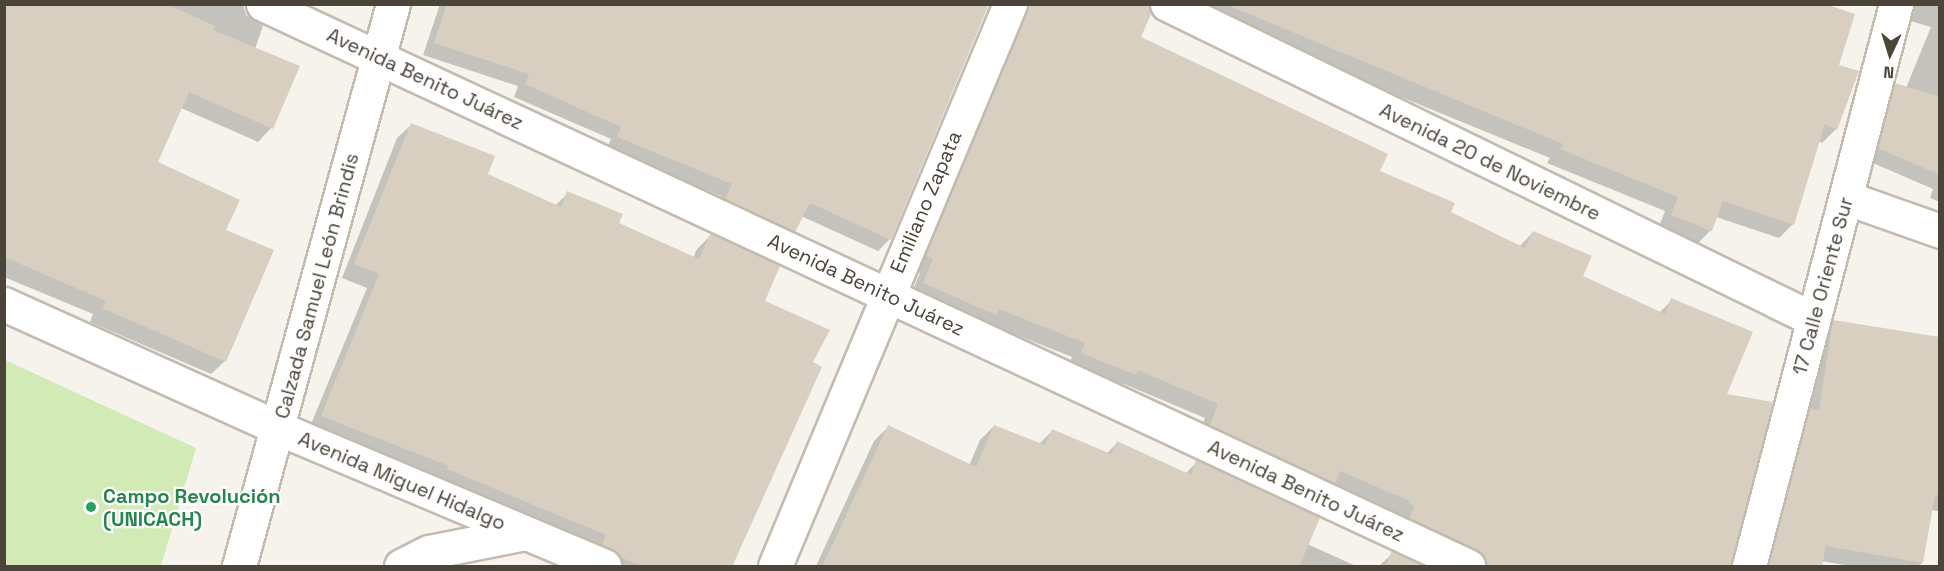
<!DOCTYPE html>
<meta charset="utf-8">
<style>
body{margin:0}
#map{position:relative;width:1944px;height:571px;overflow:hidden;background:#f6f3ec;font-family:"Space Grotesk",sans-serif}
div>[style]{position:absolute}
.green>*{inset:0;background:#d2eab5}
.shadow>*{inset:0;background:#0003}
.building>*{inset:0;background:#d8cfc1}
.roads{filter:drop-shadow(2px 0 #c2bbae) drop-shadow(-2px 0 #c2bbae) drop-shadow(0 2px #c2bbae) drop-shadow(0 -2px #c2bbae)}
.minor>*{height:33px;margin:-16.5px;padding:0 16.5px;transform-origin:16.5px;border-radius:16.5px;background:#fff}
.tertiary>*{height:33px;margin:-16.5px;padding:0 16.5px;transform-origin:16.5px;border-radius:16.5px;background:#fff}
.dots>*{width:16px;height:16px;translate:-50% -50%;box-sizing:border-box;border:3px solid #fff;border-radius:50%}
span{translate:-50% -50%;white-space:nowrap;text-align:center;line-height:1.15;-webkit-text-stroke:4.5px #fff;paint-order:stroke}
.street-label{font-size:20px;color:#4b4439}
.leisure-label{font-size:20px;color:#27864d;font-weight:700}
.left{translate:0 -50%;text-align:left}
.frame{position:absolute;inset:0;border:6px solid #4b4439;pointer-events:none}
.north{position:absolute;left:1860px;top:24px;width:60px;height:60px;-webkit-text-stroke:4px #fff;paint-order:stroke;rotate:184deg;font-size:16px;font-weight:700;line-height:24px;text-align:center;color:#4b4439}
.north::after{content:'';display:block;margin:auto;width:21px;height:27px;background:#4b4439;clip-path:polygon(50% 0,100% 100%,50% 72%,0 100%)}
</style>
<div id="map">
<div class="green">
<i style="clip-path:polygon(5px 360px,196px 448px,161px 566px,5px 566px)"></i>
</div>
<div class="shadow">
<i style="clip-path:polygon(4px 4px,243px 4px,246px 15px,263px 26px,255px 49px,271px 128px,258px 142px,181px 108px,156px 163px,224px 230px,225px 361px,211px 374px,90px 322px,93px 314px,4px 277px)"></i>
<i style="clip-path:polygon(440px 4px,988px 4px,890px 239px,878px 251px,801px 216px,794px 231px,782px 243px,714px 211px,721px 196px,606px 150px,611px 139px,514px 97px,518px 86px,423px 55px)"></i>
<i style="clip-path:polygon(1014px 4px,1147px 4px,1139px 38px,1449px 213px,1519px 247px,1533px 232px,1581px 277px,1659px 313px,1672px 300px,1751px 333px,1492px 566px,1466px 566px,1197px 439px,1205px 418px,1124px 384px,1120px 388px,1068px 367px,1072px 357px,986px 323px,981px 328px,910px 297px,920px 273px,912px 269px)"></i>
<i style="clip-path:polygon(1174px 4px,1434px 4px,1837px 66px,1857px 72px,1836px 129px,1822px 143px,1818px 141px,1793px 224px,1779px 238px,1716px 217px,1711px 230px,1697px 244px,1658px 229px,1665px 211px,1547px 163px,1550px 158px)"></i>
<i style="clip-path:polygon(1907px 4px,1940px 4px,1940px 202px,1930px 198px,1933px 189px,1866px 160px,1883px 97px,1895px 84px,1906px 88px,1931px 27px,1903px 19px)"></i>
<i style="clip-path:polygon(411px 125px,486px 175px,555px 206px,568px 193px,617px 224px,693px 258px,697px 249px,711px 235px,811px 363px,730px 566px,600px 566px,309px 429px,367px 288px,342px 278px,397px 138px)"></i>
<i style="clip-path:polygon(1834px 321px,1940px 339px,1940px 508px,1937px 511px,1931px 510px,1922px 563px,1918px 566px,1851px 566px,1821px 561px,1820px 566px,1765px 566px,1796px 424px,1808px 412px,1820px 335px)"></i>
<i style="clip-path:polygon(994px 426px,1039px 444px,1052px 431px,1107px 453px,1117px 443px,1185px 474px,1197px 462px,1307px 544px,1356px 566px,816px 566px,874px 441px,888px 427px,969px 466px,980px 440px)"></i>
<i style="clip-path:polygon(1393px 553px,1423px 566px,1379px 566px)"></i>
</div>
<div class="building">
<i style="clip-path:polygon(4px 4px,166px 4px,215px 26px,213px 30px,300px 66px,273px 129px,189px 92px,158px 162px,240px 200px,226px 230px,274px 250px,226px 362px,102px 308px,106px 301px,4px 257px)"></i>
<i style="clip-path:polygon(447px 4px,989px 4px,891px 240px,810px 203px,795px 232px,725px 199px,732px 184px,617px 137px,621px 127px,525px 84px,529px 74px,434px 43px)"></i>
<i style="clip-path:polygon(1028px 4px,1148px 4px,1151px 14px,1141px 37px,1388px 154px,1380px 171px,1455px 203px,1451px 212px,1525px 248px,1533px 231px,1592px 256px,1583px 276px,1665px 314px,1671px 298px,1753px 332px,1727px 394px,1773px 402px,1731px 567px,1486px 567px,1484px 556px,1476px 549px,1409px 518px,1415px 506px,1409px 503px,1410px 501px,1340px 471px,1335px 483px,1210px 425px,1218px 404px,1138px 370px,1136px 375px,1081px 353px,1085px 343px,999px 309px,996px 315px,923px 283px,933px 259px,925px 255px)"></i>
<i style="clip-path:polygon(1225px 4px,1825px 4px,1855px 14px,1839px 65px,1859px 71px,1837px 130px,1825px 124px,1794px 225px,1723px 201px,1712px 231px,1671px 215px,1678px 197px,1560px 149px,1563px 144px)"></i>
<i style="clip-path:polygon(1895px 83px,1940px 97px,1940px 175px,1878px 148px)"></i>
<i style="clip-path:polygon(411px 123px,495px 156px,488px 174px,561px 207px,567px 191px,623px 214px,619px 223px,699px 259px,711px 233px,780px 266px,765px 301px,830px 330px,813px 362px,822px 367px,732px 567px,643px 567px,620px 557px,602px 545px,606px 535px,447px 469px,449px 466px,321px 416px,379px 274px,354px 264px)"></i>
<i style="clip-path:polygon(1833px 320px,1940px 337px,1940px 495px,1935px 495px,1923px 563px,1826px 546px,1822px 567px,1768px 567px,1810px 408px,1819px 410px)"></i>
<i style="clip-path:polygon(888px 425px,976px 467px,994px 425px,1045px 445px,1052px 429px,1111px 454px,1117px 441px,1191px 475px,1196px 460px,1320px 518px,1299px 567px,822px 567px)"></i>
<i style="clip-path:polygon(1392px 551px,1425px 567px,1385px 567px)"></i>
</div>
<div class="roads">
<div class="minor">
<i style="left:263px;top:4px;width:1330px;rotate:25deg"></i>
<i style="left:1167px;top:4px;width:719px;rotate:25.99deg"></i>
<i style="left:1847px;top:198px;width:99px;rotate:19.5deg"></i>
<i style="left:4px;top:304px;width:301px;rotate:24.3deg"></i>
<i style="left:278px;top:428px;width:354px;rotate:22.9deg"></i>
<i style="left:775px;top:566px;width:609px;rotate:-67.31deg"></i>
<i style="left:1749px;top:566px;width:581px;rotate:-75.34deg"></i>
</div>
<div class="tertiary">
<i style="left:239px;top:566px;width:583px;rotate:-74.68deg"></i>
<i style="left:401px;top:566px;width:31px;rotate:-27deg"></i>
<i style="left:429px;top:552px;width:98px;rotate:-11.2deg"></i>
</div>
</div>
<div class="dots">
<i style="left:91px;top:507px;background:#2e9e5b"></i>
</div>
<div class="street-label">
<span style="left:425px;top:79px;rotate:25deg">Avenida Benito Juárez</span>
<span style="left:1490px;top:162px;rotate:26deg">Avenida 20 de Noviembre</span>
<span style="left:926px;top:202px;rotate:-67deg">Emiliano Zapata</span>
<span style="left:866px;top:285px;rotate:25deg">Avenida Benito Juárez</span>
<span style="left:317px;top:286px;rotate:-75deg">Calzada Samuel León Brindis</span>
<span style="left:1823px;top:286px;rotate:-75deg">17 Calle Oriente Sur</span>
<span style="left:402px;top:481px;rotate:23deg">Avenida Miguel Hidalgo</span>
<span style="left:1306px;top:491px;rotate:25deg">Avenida Benito Juárez</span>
</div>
<div class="leisure-label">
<span class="left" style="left:103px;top:508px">Campo Revolución<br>(UNICACH)</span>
</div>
<div class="frame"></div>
<div class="north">N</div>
</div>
